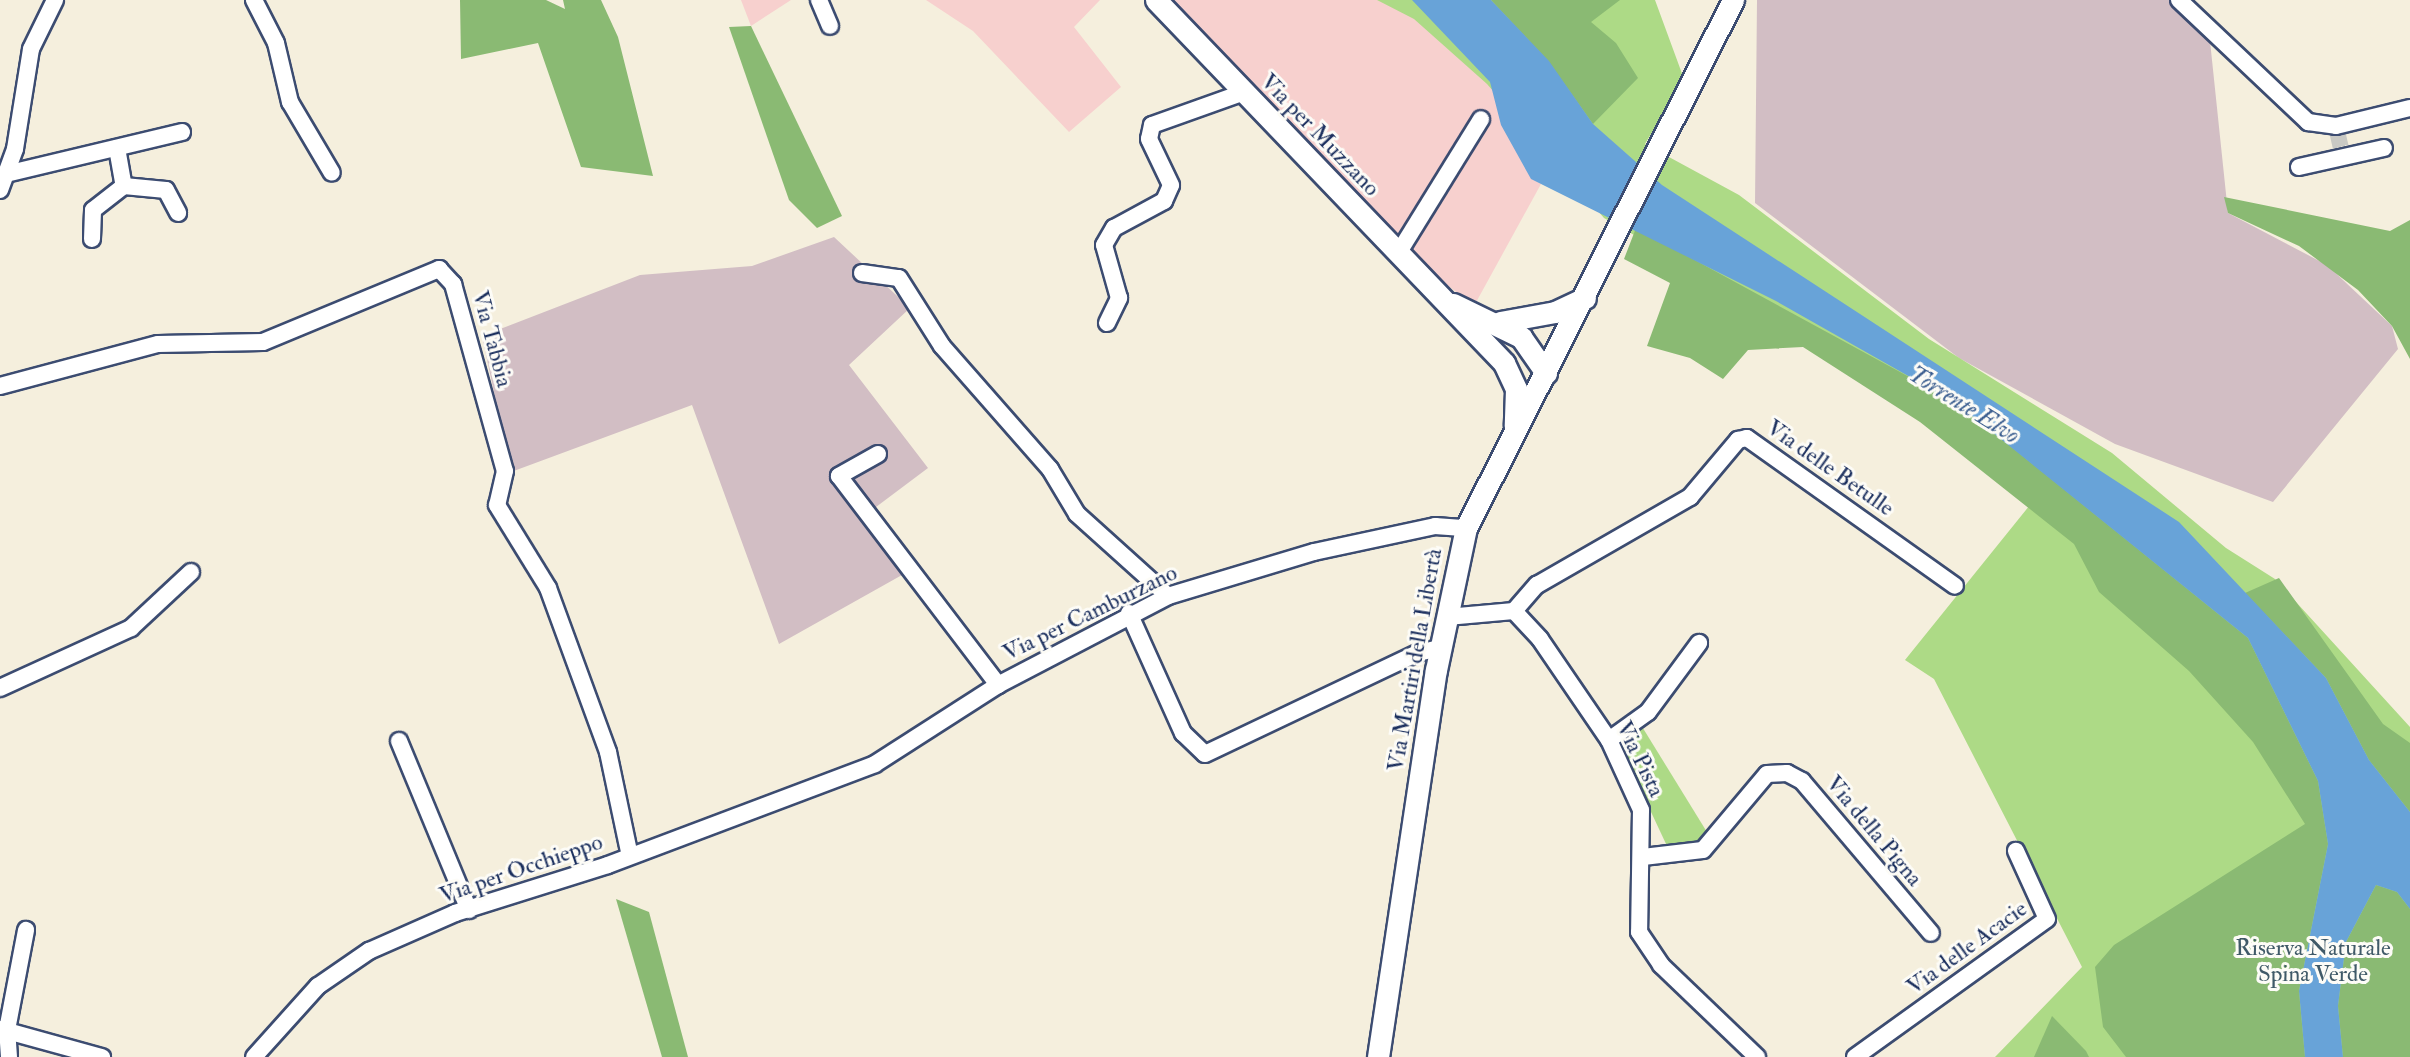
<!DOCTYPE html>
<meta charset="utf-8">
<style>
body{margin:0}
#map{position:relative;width:2410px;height:1057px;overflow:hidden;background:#f5efdd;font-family:"IM FELL Double Pica",serif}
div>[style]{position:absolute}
.built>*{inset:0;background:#f7d0ce}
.industrial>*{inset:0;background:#d2bec4}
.green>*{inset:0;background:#adda86}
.forest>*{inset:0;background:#8aba73}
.water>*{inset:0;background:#68a3d8}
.street-tunnel>*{height:16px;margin-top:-8px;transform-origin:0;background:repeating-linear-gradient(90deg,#c9c9c4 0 16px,transparent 0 24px)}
.roads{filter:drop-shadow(2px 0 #3c4c71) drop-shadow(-2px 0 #3c4c71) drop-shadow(0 2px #3c4c71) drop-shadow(0 -2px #3c4c71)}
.street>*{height:16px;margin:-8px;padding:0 8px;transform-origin:8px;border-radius:8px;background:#fff}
.secondary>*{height:21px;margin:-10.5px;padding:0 10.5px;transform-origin:10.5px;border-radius:10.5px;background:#fff}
span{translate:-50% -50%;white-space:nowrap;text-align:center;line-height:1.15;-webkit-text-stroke:6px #fdfcf7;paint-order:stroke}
.street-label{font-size:23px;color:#1b2f5e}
.park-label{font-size:23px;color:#405a68}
.water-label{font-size:24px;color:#3a5d8f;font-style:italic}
</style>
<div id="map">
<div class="built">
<i style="clip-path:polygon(741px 0,791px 0,751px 26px)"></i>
<i style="clip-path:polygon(926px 0,1100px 0,1074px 27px,1121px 87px,1069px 132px,973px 31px)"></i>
<i style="clip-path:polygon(1173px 0,1412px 0,1490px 82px,1531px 178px,1541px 184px,1474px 306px,1432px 273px)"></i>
</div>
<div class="industrial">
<i style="clip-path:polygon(1757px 0,2174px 0,2210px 41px,2228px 213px,2327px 265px,2392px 326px,2398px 349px,2273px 502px,2115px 444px,1959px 358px,1755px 203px)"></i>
<i style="clip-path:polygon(834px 237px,910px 308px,849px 365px,928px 468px,864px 516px,902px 575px,779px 644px,692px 405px,511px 472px,482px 336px,640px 275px,752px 266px)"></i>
</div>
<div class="green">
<i style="clip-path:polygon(1377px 0,1655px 0,1684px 79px,1645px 144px,1739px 195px,1929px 339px,2112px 453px,2226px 548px,2275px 579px,2410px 727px,2410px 1057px,1995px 1057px,2082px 967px,1934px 679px,1905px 660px,2038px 495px,1705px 275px,1604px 218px,1487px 84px,1414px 19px)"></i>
<i style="clip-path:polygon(1641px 725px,1710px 837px,1688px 850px,1667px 846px,1621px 748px)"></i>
</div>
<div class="forest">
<i style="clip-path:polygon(460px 0,546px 0,565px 9px,563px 0,601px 0,618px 37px,653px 176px,581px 167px,538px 43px,461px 59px)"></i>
<i style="clip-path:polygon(1491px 0,1620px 0,1591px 22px,1616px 43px,1638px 78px,1593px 124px,1548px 61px)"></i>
<i style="clip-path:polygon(751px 26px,842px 216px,817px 228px,789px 200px,729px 27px)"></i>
<i style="clip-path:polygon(2224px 197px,2390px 231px,2410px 220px,2410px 359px,2392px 326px,2358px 290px,2299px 246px,2228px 213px)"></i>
<i style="clip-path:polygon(1636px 228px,1957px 403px,2248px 638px,2318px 781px,2328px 844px,2299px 991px,2305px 1057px,2126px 1057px,2103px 1027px,2095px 967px,2114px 945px,2305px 824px,2253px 742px,2189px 671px,2099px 592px,2074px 544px,1920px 422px,1803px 347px,1748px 350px,1723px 379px,1690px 358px,1647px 346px,1670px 283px,1624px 259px)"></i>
<i style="clip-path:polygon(2279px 578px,2383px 724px,2410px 743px,2410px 812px,2369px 760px,2326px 678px,2245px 593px)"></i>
<i style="clip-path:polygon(2376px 885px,2397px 892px,2410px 909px,2410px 1057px,2343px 1057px,2338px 1006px,2346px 942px)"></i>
<i style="clip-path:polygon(616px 899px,649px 912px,688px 1057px,662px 1057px)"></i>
<i style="clip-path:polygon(2052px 1016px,2086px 1051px,2089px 1057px,2034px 1057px)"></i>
</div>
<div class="water">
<i style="clip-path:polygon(1412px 0,1491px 0,1549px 61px,1593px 124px,1662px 185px,2179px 522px,2326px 678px,2369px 760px,2410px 812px,2410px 909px,2397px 892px,2376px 885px,2346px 942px,2338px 1006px,2343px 1057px,2305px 1057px,2299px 991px,2328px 844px,2318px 781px,2248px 638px,1956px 403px,1776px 301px,1531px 179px,1501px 125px,1490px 82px)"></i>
</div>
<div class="street-tunnel">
<i style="left:2337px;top:131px;width:17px;rotate:77deg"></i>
</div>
<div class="roads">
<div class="street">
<i style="left:254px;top:0;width:48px;rotate:62.9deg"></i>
<i style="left:276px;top:43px;width:61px;rotate:76.7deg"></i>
<i style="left:290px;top:102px;width:82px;rotate:59.4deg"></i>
<i style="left:819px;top:0;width:28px;rotate:67deg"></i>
<i style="left:2179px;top:0;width:178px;rotate:43.4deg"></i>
<i style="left:2308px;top:122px;width:28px;rotate:8deg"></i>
<i style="left:2336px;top:126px;width:76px;rotate:-13.7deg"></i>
<i style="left:117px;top:148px;width:39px;rotate:80deg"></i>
<i style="left:124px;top:186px;width:42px;rotate:5.4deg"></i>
<i style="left:166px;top:190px;width:26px;rotate:62deg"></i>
<i style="left:2299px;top:167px;width:87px;rotate:-12.6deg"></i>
<i style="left:6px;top:174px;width:181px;rotate:-13.4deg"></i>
<i style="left:0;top:190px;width:44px;rotate:-69.9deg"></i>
<i style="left:15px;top:149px;width:101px;rotate:-80.9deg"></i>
<i style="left:31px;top:49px;width:55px;rotate:-63.9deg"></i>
<i style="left:92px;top:239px;width:29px;rotate:-88deg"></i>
<i style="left:93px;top:210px;width:39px;rotate:-38deg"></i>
<i style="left:1399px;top:252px;width:156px;rotate:-58.3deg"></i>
<i style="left:862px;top:273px;width:37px;rotate:8deg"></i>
<i style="left:899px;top:278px;width:80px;rotate:57.7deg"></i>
<i style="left:942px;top:346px;width:164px;rotate:48.7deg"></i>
<i style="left:1050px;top:469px;width:52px;rotate:59deg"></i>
<i style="left:1077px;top:514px;width:122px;rotate:42deg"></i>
<i style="left:1107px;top:323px;width:28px;rotate:-64deg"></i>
<i style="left:1119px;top:298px;width:55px;rotate:-105.8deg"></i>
<i style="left:1104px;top:245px;width:20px;rotate:-60deg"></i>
<i style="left:1114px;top:228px;width:57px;rotate:-28.4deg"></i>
<i style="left:1164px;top:201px;width:17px;rotate:-66deg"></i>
<i style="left:1171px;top:185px;width:51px;rotate:-115.6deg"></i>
<i style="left:1149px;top:139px;width:14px;rotate:-78deg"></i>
<i style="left:1152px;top:125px;width:96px;rotate:-19.6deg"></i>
<i style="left:0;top:386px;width:163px;rotate:-14.9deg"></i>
<i style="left:158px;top:344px;width:105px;rotate:-1.1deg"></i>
<i style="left:263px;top:342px;width:191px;rotate:-22.5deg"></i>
<i style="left:439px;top:269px;width:21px;rotate:47deg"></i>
<i style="left:453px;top:284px;width:194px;rotate:74.5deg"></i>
<i style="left:505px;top:471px;width:35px;rotate:103deg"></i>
<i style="left:497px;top:505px;width:97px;rotate:58.4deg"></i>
<i style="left:548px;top:588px;width:175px;rotate:69.9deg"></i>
<i style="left:608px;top:752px;width:106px;rotate:78.1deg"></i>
<i style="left:878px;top:454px;width:45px;rotate:150.6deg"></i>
<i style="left:839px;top:476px;width:263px;rotate:52.7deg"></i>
<i style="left:1514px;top:611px;width:35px;rotate:-49deg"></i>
<i style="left:1537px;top:585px;width:177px;rotate:-29.9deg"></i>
<i style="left:1690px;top:497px;width:75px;rotate:-49.9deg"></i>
<i style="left:1738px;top:440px;width:9px;rotate:-13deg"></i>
<i style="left:1747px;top:438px;width:255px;rotate:35.4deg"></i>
<i style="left:1129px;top:613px;width:132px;rotate:65.8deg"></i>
<i style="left:1183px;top:733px;width:30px;rotate:44deg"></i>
<i style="left:1205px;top:754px;width:236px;rotate:-25.4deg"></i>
<i style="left:1418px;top:653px;width:23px;rotate:-13deg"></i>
<i style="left:1447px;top:617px;width:67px;rotate:-5.1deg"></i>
<i style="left:1514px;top:611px;width:38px;rotate:47deg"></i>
<i style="left:1540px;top:639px;width:122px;rotate:55.7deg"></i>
<i style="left:1609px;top:740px;width:77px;rotate:65.4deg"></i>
<i style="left:1641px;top:810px;width:122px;rotate:90.9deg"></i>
<i style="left:1639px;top:932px;width:40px;rotate:56deg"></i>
<i style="left:1661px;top:965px;width:133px;rotate:43.8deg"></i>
<i style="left:0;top:688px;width:144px;rotate:-24.6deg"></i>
<i style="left:131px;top:628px;width:82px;rotate:-43deg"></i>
<i style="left:1609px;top:740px;width:48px;rotate:-35.7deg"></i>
<i style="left:1648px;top:712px;width:86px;rotate:-53.5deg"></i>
<i style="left:399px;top:741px;width:183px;rotate:67.5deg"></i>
<i style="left:1643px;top:857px;width:60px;rotate:-6.7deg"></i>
<i style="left:1703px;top:850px;width:99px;rotate:-49.9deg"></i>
<i style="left:1767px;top:774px;width:20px;rotate:-3deg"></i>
<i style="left:1787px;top:773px;width:17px;rotate:28deg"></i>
<i style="left:1802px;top:781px;width:199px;rotate:49.7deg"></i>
<i style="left:0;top:1029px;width:106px;rotate:15.4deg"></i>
<i style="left:9px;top:1057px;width:27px;rotate:-94deg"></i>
<i style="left:7px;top:1030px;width:102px;rotate:-79.2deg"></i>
<i style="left:254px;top:1057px;width:96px;rotate:-48deg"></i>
<i style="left:318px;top:986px;width:62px;rotate:-34.5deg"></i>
<i style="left:369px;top:951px;width:94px;rotate:-23.8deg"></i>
<i style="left:455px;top:913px;width:160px;rotate:-17.4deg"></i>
<i style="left:608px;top:865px;width:285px;rotate:-20.7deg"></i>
<i style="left:875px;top:764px;width:146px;rotate:-32.7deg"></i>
<i style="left:998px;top:685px;width:192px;rotate:-27.6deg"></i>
<i style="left:1168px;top:596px;width:152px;rotate:-16.8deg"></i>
<i style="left:1314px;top:552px;width:124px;rotate:-12.1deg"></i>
<i style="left:1435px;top:526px;width:31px;rotate:4deg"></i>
<i style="left:1855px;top:1057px;width:236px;rotate:-35.7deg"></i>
<i style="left:2047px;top:919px;width:75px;rotate:-114.5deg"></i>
</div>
<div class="secondary">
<i style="left:1156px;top:0;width:503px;rotate:46.21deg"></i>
<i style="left:1504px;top:363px;width:29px;rotate:65deg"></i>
<i style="left:1516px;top:389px;width:37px;rotate:92deg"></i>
<i style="left:1453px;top:304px;width:76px;rotate:25.9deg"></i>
<i style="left:1521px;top:337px;width:44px;rotate:55.2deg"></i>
<i style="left:1500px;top:322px;width:56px;rotate:-10.3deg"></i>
<i style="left:1555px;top:312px;width:33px;rotate:-25deg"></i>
<i style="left:1378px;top:1057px;width:391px;rotate:-81.5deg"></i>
<i style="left:1436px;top:670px;width:145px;rotate:-78.1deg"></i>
<i style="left:1466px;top:528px;width:592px;rotate:-63.18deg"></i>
</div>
</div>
<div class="street-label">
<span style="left:1320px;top:135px;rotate:46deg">Via per Muzzano</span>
<span style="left:492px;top:339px;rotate:75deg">Via Tabbia</span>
<span style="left:1830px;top:468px;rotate:35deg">Via delle Betulle</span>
<span style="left:1090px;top:613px;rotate:-26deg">Via per Camburzano</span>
<span style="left:1415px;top:660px;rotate:-80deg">Via Martiri della Libertà</span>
<span style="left:1640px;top:759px;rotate:64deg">Via Pista</span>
<span style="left:1874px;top:831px;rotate:50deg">Via della Pigna</span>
<span style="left:521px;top:869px;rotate:-19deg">Via per Occhieppo</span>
<span style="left:1967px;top:948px;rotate:-36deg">Via delle Acacie</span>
</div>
<div class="park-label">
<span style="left:2313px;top:961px">Riserva Naturale<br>Spina Verde</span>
</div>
<div class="water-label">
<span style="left:1964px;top:405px;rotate:32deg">Torrente Elvo</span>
</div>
</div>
